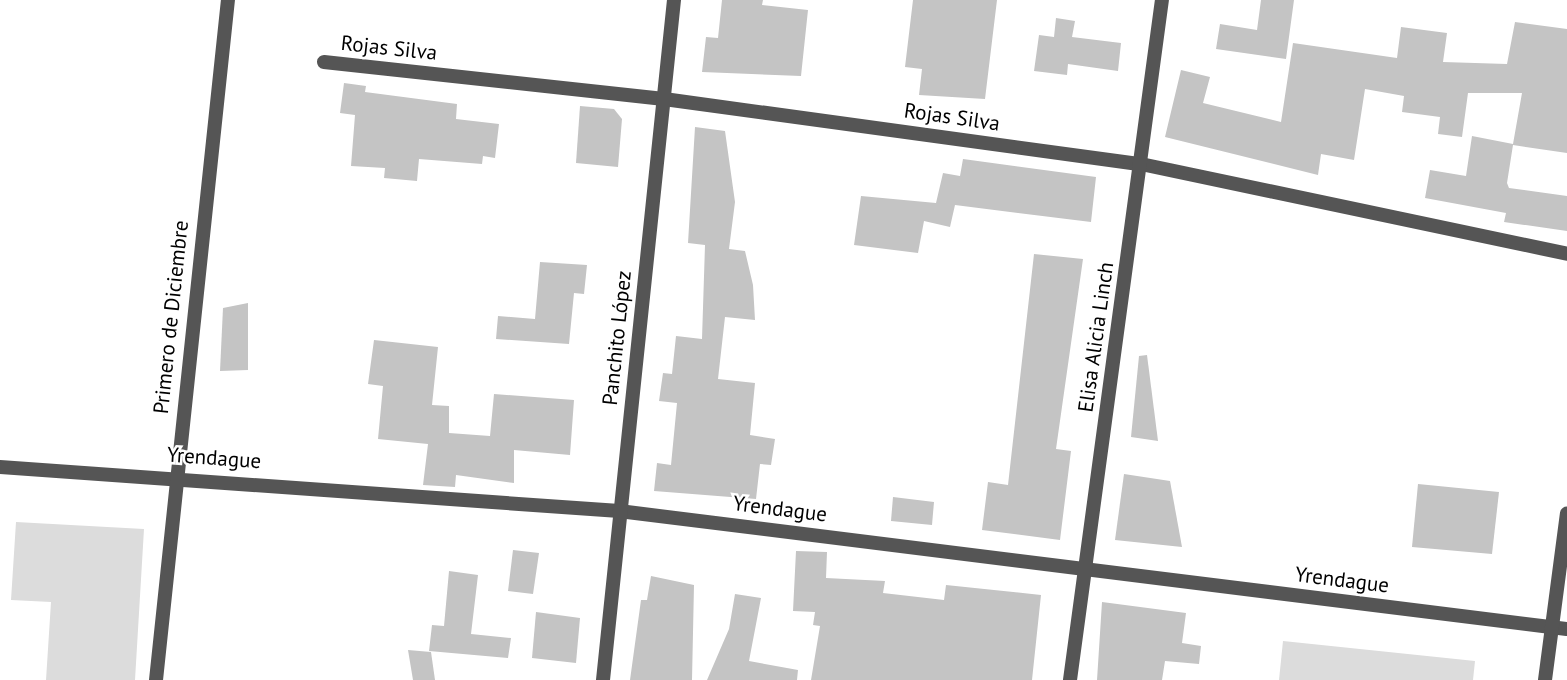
<!DOCTYPE html>
<meta charset="utf-8">
<style>
body{margin:0}
#map{position:relative;width:1567px;height:680px;overflow:hidden;background:#fff;font-family:"PT Sans",sans-serif}
div>[style]{position:absolute}
.green>*{inset:0;background:#dcdcdc}
.building>*{inset:0;background:#c4c4c4}
.minor>*{height:14px;margin:-7px;padding:0 7px;transform-origin:7px;border-radius:7px;background:#555}
span{translate:-50% -50%;white-space:nowrap;text-align:center;line-height:1.15;-webkit-text-stroke:5px #fff;paint-order:stroke}
.street-label{font-size:21px;color:#000}
</style>
<div id="map">
<div class="green">
<i style="clip-path:polygon(16px 522px,144px 529px,135px 680px,46px 680px,51px 602px,11px 600px)"></i>
<i style="clip-path:polygon(1283px 641px,1475px 661px,1473px 680px,1279px 680px)"></i>
</div>
<div class="building">
<i style="clip-path:polygon(722px 0,763px 0,762px 5px,808px 10px,801px 76px,702px 72px,706px 37px,718px 38px)"></i>
<i style="clip-path:polygon(913px 0,997px 0,985px 99px,919px 95px,922px 69px,905px 67px)"></i>
<i style="clip-path:polygon(1261px 0,1294px 0,1286px 59px,1216px 49px,1220px 24px,1257px 30px)"></i>
<i style="clip-path:polygon(1056px 18px,1075px 21px,1072px 37px,1121px 43px,1118px 71px,1068px 64px,1067px 75px,1034px 71px,1039px 35px,1054px 37px)"></i>
<i style="clip-path:polygon(1515px 22px,1567px 29px,1567px 153px,1513px 145px,1507px 183px,1509px 188px,1567px 196px,1567px 231px,1504px 222px,1506px 213px,1425px 198px,1430px 170px,1466px 176px,1472px 136px,1513px 144px,1522px 93px,1468px 93px,1462px 137px,1438px 134px,1440px 117px,1402px 112px,1404px 96px,1365px 89px,1354px 160px,1321px 154px,1318px 175px,1165px 137px,1181px 70px,1210px 77px,1203px 103px,1281px 122px,1293px 43px,1397px 58px,1401px 27px,1447px 33px,1443px 62px,1507px 64px)"></i>
<i style="clip-path:polygon(344px 83px,366px 86px,365px 92px,457px 104px,456px 119px,499px 124px,495px 158px,483px 156px,482px 164px,419px 159px,417px 181px,384px 178px,385px 168px,351px 166px,355px 115px,340px 113px)"></i>
<i style="clip-path:polygon(580px 106px,614px 109px,622px 119px,618px 167px,576px 163px)"></i>
<i style="clip-path:polygon(695px 127px,725px 131px,735px 202px,729px 249px,745px 251px,753px 285px,755px 320px,725px 317px,718px 379px,755px 383px,750px 435px,775px 439px,771px 465px,760px 464px,756px 499px,654px 491px,657px 463px,671px 465px,677px 403px,659px 401px,663px 373px,672px 374px,676px 336px,702px 339px,705px 245px,688px 243px)"></i>
<i style="clip-path:polygon(963px 159px,1096px 177px,1091px 222px,955px 205px,950px 227px,924px 221px,918px 253px,854px 245px,861px 196px,936px 203px,943px 173px,960px 176px)"></i>
<i style="clip-path:polygon(1034px 254px,1083px 259px,1056px 449px,1071px 451px,1060px 540px,982px 530px,988px 482px,1008px 485px)"></i>
<i style="clip-path:polygon(540px 262px,587px 265px,584px 294px,574px 293px,569px 344px,496px 339px,498px 316px,535px 319px)"></i>
<i style="clip-path:polygon(248px 303px,248px 370px,220px 371px,223px 308px)"></i>
<i style="clip-path:polygon(374px 340px,438px 347px,432px 405px,449px 406px,449px 433px,490px 436px,494px 394px,574px 400px,570px 455px,514px 450px,514px 483px,456px 475px,455px 487px,423px 485px,428px 444px,378px 439px,383px 386px,368px 384px)"></i>
<i style="clip-path:polygon(1147px 355px,1158px 441px,1131px 437px,1139px 356px)"></i>
<i style="clip-path:polygon(1124px 474px,1170px 481px,1182px 547px,1115px 540px)"></i>
<i style="clip-path:polygon(1418px 484px,1499px 492px,1492px 554px,1412px 547px)"></i>
<i style="clip-path:polygon(893px 497px,934px 502px,932px 525px,891px 521px)"></i>
<i style="clip-path:polygon(513px 550px,539px 553px,533px 594px,508px 591px)"></i>
<i style="clip-path:polygon(796px 551px,827px 552px,826px 578px,885px 581px,883px 593px,944px 600px,946px 585px,1041px 595px,1032px 680px,811px 680px,820px 626px,813px 625px,815px 612px,793px 611px)"></i>
<i style="clip-path:polygon(449px 571px,478px 575px,471px 634px,511px 638px,508px 658px,429px 651px,432px 625px,444px 626px)"></i>
<i style="clip-path:polygon(651px 576px,694px 585px,692px 680px,630px 680px,641px 600px,647px 600px)"></i>
<i style="clip-path:polygon(735px 594px,761px 598px,749px 661px,798px 670px,797px 680px,707px 680px,729px 629px)"></i>
<i style="clip-path:polygon(1102px 602px,1186px 613px,1182px 643px,1201px 646px,1199px 664px,1165px 661px,1162px 680px,1097px 680px)"></i>
<i style="clip-path:polygon(536px 612px,580px 618px,576px 663px,532px 658px)"></i>
<i style="clip-path:polygon(408px 650px,431px 652px,435px 680px,413px 680px)"></i>
</div>
<div class="minor">
<i style="left:324px;top:62px;width:342px;rotate:6.2deg"></i>
<i style="left:664px;top:99px;width:481px;rotate:7.8deg"></i>
<i style="left:1141px;top:164px;width:435px;rotate:11.9deg"></i>
<i style="left:0;top:467px;width:621px;rotate:4.07deg"></i>
<i style="left:619px;top:511px;width:955px;rotate:7.1deg"></i>
<i style="left:156px;top:680px;width:684px;rotate:-83.96deg"></i>
<i style="left:603px;top:680px;width:684px;rotate:-84.04deg"></i>
<i style="left:1070px;top:680px;width:686px;rotate:-82.3deg"></i>
<i style="left:1545px;top:680px;width:168px;rotate:-82.5deg"></i>
</div>
<div class="street-label">
<span style="left:389px;top:48px;rotate:6deg">Rojas Silva</span>
<span style="left:952px;top:117px;rotate:8deg">Rojas Silva</span>
<span style="left:171px;top:317px;rotate:-84deg">Primero de Diciembre</span>
<span style="left:1096px;top:337px;rotate:-82deg">Elisa Alicia Linch</span>
<span style="left:617px;top:338px;rotate:-84deg">Panchito López</span>
<span style="left:214px;top:458px;rotate:4deg">Yrendague</span>
<span style="left:780px;top:509px;rotate:7deg">Yrendague</span>
<span style="left:1342px;top:580px;rotate:7deg">Yrendague</span>
</div>
</div>
